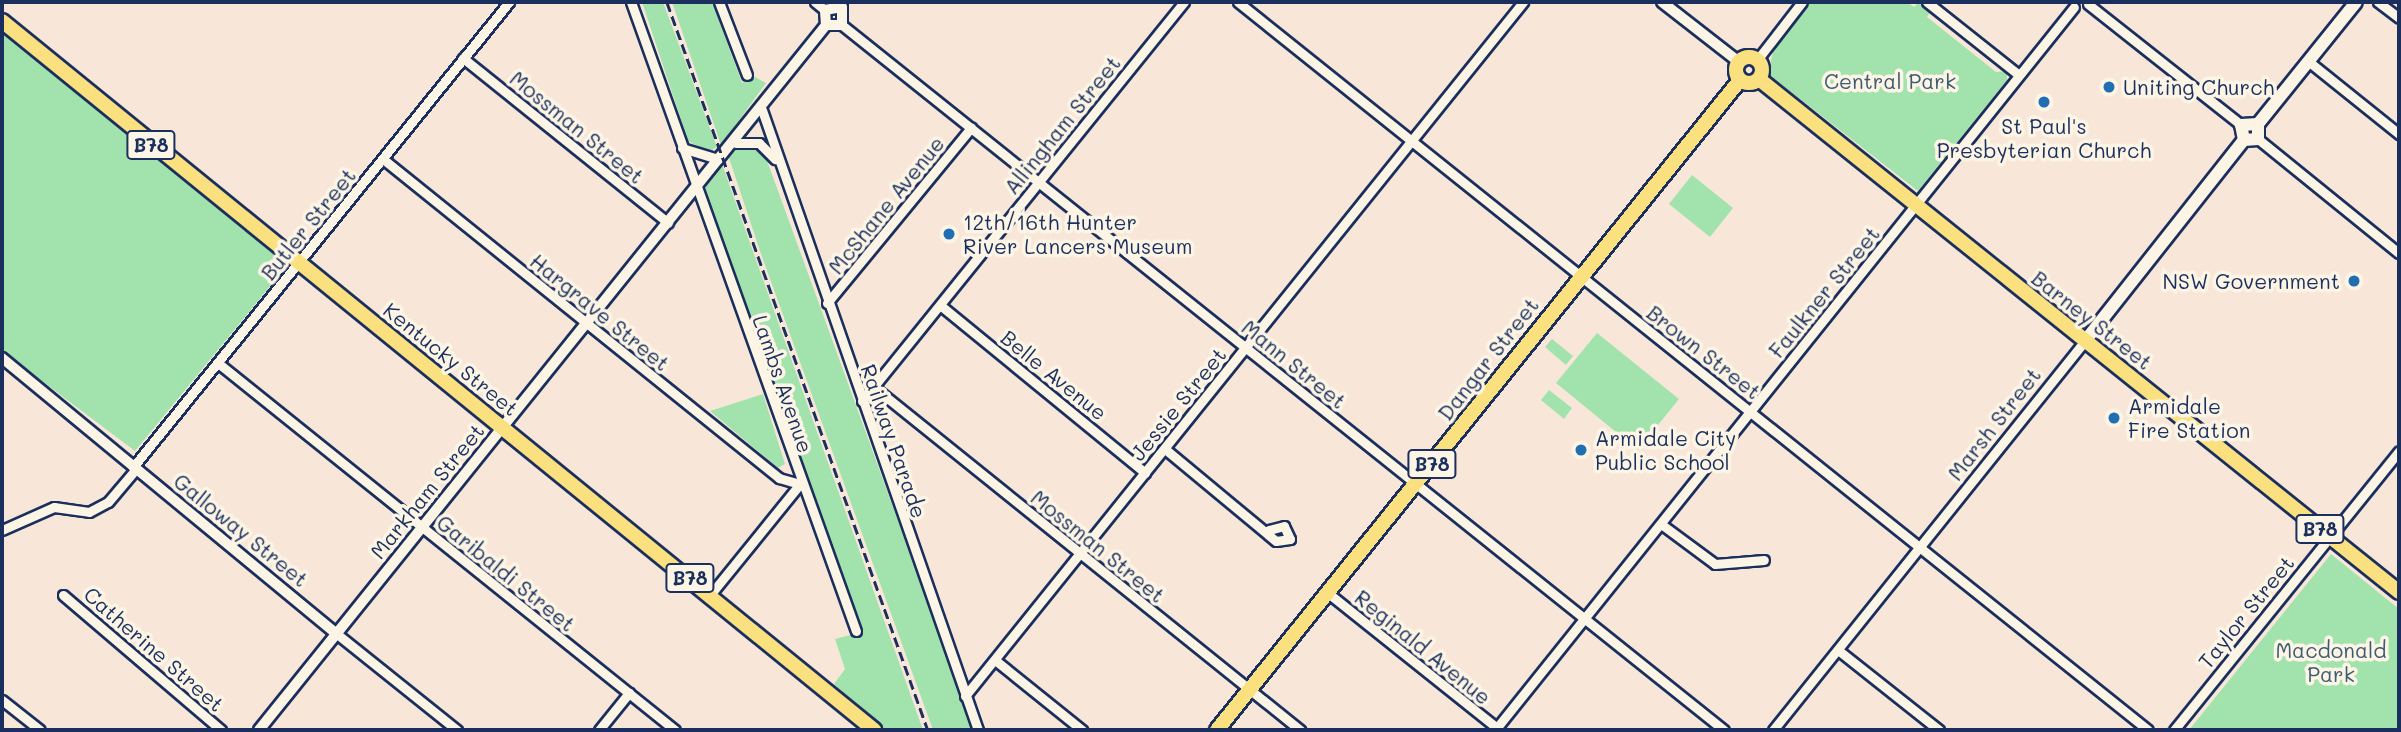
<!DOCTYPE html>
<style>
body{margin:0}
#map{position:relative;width:2401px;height:732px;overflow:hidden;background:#f8e7d8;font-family:Mali,sans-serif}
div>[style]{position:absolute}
.green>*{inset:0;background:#a2e3ad}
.roads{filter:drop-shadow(2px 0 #1b2f5e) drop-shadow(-2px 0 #1b2f5e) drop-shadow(0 2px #1b2f5e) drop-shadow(0 -2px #1b2f5e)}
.minor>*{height:9px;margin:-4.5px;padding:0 4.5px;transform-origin:4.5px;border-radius:4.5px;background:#fcf5e5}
.tertiary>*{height:10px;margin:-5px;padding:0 5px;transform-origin:5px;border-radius:5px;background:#fcf5e5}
.secondary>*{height:12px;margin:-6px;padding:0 6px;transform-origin:6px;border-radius:6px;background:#fcf5e5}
.primary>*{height:14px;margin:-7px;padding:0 7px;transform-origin:7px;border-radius:7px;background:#fbe080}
.primary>.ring{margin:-7px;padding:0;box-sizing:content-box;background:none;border:14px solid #fbe080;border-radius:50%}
.rail>*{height:2.5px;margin-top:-1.25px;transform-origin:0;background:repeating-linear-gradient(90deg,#1b2f5e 0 10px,transparent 0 15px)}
.dots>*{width:19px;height:19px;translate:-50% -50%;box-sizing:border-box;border:4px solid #fcf5e5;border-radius:50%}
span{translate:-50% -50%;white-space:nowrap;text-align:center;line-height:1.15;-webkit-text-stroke:7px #fcf5e5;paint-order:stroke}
.shield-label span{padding:2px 5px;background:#fcf5e5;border:2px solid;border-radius:5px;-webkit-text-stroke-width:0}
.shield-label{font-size:19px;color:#1b2f5e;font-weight:700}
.park-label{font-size:21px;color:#3d5c72}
.poi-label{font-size:21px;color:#1b2f5e}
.left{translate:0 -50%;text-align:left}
.right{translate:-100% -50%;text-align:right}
.street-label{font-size:21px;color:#1b2f5e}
.frame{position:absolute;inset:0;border:4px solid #1b2f5e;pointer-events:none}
</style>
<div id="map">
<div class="green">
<i style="clip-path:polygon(642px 2px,663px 2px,717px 147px,708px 152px,688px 141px)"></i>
<i style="clip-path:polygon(672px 2px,712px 2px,742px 83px,755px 77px,766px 83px,721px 145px)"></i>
<i style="clip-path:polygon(1810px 2px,1907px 2px,1914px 7px,1919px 2px,1931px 11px,1927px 17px,1996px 72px,2007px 71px,2007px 80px,1918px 191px,1768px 74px,1774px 47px)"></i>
<i style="clip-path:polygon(2px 31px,282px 259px,285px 268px,135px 451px,2px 351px)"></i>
<i style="clip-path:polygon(736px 147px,758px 147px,765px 155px,974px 730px,933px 730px,761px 254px,728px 155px)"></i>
<i style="clip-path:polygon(722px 164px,923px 730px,883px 730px,834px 684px,845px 669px,835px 639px,862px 632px,706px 195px,706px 185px)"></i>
<i style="clip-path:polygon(1692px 175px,1733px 208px,1710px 237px,1669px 204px)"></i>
<i style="clip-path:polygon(1597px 333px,1679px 399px,1638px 450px,1556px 383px)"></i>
<i style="clip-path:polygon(1552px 339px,1573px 356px,1566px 365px,1545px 347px)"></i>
<i style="clip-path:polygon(1549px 390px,1572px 408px,1564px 419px,1541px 400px)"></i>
<i style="clip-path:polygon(763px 394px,785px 464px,778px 468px,710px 411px)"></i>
<i style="clip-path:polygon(2331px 554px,2399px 609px,2399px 730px,2189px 730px)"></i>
</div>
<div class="roads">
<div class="minor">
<i style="left:631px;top:2px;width:668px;rotate:70.32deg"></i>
<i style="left:719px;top:2px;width:78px;rotate:69deg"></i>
<i style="left:815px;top:2px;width:13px;rotate:39deg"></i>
<i style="left:1238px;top:2px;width:1165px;rotate:38.66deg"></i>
<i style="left:1927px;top:2px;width:117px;rotate:38.4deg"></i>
<i style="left:2378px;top:2px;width:26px;rotate:37deg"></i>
<i style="left:2088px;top:4px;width:195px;rotate:38.3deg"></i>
<i style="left:842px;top:25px;width:1129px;rotate:38.64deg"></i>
<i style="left:463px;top:58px;width:263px;rotate:38.8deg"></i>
<i style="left:1757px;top:60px;width:73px;rotate:-52.2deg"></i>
<i style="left:2308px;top:61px;width:117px;rotate:38.7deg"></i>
<i style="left:762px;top:110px;width:657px;rotate:70.79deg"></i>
<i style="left:2258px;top:139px;width:181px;rotate:39deg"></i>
<i style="left:736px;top:143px;width:23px"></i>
<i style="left:759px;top:143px;width:23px;rotate:45deg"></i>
<i style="left:682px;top:148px;width:38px;rotate:17deg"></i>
<i style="left:383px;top:159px;width:509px;rotate:38.85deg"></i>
<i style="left:779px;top:478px;width:22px;rotate:16deg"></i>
<i style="left:827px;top:303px;width:227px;rotate:-50.6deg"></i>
<i style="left:940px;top:305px;width:265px;rotate:39.3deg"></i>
<i style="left:218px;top:363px;width:586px;rotate:38.77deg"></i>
<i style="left:875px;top:388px;width:546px;rotate:38.82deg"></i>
<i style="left:862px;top:401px;width:513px;rotate:-51.1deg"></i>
<i style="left:1165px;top:449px;width:144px;rotate:39.7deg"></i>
<i style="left:1276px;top:541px;width:14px;rotate:-8deg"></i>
<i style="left:1290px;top:539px;width:14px;rotate:-115deg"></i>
<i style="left:1284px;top:526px;width:16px;rotate:165deg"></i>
<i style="left:133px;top:467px;width:598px;rotate:-51.04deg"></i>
<i style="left:1661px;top:524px;width:67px;rotate:36.5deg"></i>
<i style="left:1715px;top:564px;width:49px;rotate:-4.7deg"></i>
<i style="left:2px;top:530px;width:57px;rotate:-23.9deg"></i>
<i style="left:54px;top:507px;width:35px;rotate:8deg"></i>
<i style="left:89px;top:512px;width:21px;rotate:-28deg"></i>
<i style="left:108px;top:502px;width:43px;rotate:-49.7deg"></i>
<i style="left:1328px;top:593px;width:216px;rotate:38.6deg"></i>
<i style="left:63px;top:595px;width:208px;rotate:40.5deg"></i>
<i style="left:710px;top:595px;width:143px;rotate:-51deg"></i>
<i style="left:337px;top:634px;width:154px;rotate:38.7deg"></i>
<i style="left:1838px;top:650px;width:129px;rotate:38.4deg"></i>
<i style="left:995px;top:660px;width:112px;rotate:38.8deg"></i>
<i style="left:965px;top:696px;width:891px;rotate:-51.2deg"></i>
<i style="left:2px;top:700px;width:48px;rotate:38.3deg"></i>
<i style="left:599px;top:730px;width:48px;rotate:-51deg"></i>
<i style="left:1495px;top:730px;width:926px;rotate:-51.31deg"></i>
<i style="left:1773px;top:730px;width:499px;rotate:-51.3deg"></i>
<i style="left:2174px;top:730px;width:358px;rotate:-51.1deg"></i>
</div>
<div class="tertiary">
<i style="left:1662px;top:2px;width:98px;rotate:37.9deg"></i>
<i style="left:826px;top:25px;width:16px"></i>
<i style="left:842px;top:25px;width:18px;rotate:-90deg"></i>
<i style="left:826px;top:25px;width:15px;rotate:-94deg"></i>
<i style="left:825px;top:10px;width:17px;rotate:-10deg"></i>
<i style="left:2px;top:358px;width:434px;rotate:39.5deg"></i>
<i style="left:259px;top:730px;width:905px;rotate:-51.19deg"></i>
</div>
<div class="secondary">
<i style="left:2258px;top:124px;width:156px;rotate:-51.2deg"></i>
<i style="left:2244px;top:140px;width:15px;rotate:-101deg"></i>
<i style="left:2241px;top:125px;width:17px;rotate:-3deg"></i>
<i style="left:2244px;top:140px;width:14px;rotate:-4deg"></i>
<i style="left:2258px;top:139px;width:15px;rotate:-90deg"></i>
<i style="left:2085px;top:341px;width:256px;rotate:-51.7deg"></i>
</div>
<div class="primary">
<i style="left:2px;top:21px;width:1124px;rotate:39.11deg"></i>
<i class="ring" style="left:1736px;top:57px;width:12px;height:12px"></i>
<i style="left:1759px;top:79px;width:820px;rotate:38.71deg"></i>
<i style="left:1217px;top:730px;width:834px;rotate:-51.18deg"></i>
</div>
</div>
<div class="rail">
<i style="left:667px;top:2px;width:773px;rotate:70.28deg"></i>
</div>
<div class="dots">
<i style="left:2109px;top:87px;background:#1f6fb2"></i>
<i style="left:2044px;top:102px;background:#1f6fb2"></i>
<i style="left:949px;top:234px;background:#1f6fb2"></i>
<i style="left:2354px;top:281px;background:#1f6fb2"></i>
<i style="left:2114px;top:418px;background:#1f6fb2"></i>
<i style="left:1581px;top:450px;background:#1f6fb2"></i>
</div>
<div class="shield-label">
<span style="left:151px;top:145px">B78</span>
<span style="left:1432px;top:464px">B78</span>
<span style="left:2320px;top:529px">B78</span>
<span style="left:690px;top:578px">B78</span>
</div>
<div class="park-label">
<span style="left:1890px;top:81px">Central Park</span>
<span style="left:2331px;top:662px">Macdonald<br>Park</span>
</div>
<div class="poi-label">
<span class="left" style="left:2123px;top:87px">Uniting Church</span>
<span style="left:2044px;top:138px">St Paul's<br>Presbyterian Church</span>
<span class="left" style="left:963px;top:234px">12th/16th Hunter<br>River Lancers Museum</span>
<span class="right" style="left:2340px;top:281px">NSW Government</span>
<span class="left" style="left:2128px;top:418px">Armidale<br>Fire Station</span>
<span class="left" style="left:1595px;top:450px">Armidale City<br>Public School</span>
</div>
<div class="street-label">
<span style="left:1062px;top:125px;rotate:-51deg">Allingham Street</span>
<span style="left:577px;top:127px;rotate:39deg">Mossman Street</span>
<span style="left:886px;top:205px;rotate:-51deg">McShane Avenue</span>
<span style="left:308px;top:224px;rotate:-51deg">Butler Street</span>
<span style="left:1824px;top:292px;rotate:-51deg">Faulkner Street</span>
<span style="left:600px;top:312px;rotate:39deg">Hargrave Street</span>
<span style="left:2092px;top:320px;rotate:38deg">Barney Street</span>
<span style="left:1704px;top:352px;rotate:38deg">Brown Street</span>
<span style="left:451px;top:359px;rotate:39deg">Kentucky Street</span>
<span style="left:1488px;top:359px;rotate:-52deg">Dangar Street</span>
<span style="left:1294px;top:364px;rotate:39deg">Mann Street</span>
<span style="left:1054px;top:375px;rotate:39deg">Belle Avenue</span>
<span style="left:783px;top:384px;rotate:71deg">Lambs Avenue</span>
<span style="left:1178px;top:404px;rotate:-51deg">Jessie Street</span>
<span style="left:1994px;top:424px;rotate:-52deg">Marsh Street</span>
<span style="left:894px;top:441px;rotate:71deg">Railway Parade</span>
<span style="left:427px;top:491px;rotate:-51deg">Markham Street</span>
<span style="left:241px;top:530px;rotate:39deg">Galloway Street</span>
<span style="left:1098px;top:546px;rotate:39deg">Mossman Street</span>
<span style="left:506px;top:573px;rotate:39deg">Garibaldi Street</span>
<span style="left:2246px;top:612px;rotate:-51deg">Taylor Street</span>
<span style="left:1423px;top:647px;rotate:39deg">Reginald Avenue</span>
<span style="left:154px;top:649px;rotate:41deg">Catherine Street</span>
</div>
<div class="frame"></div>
</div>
